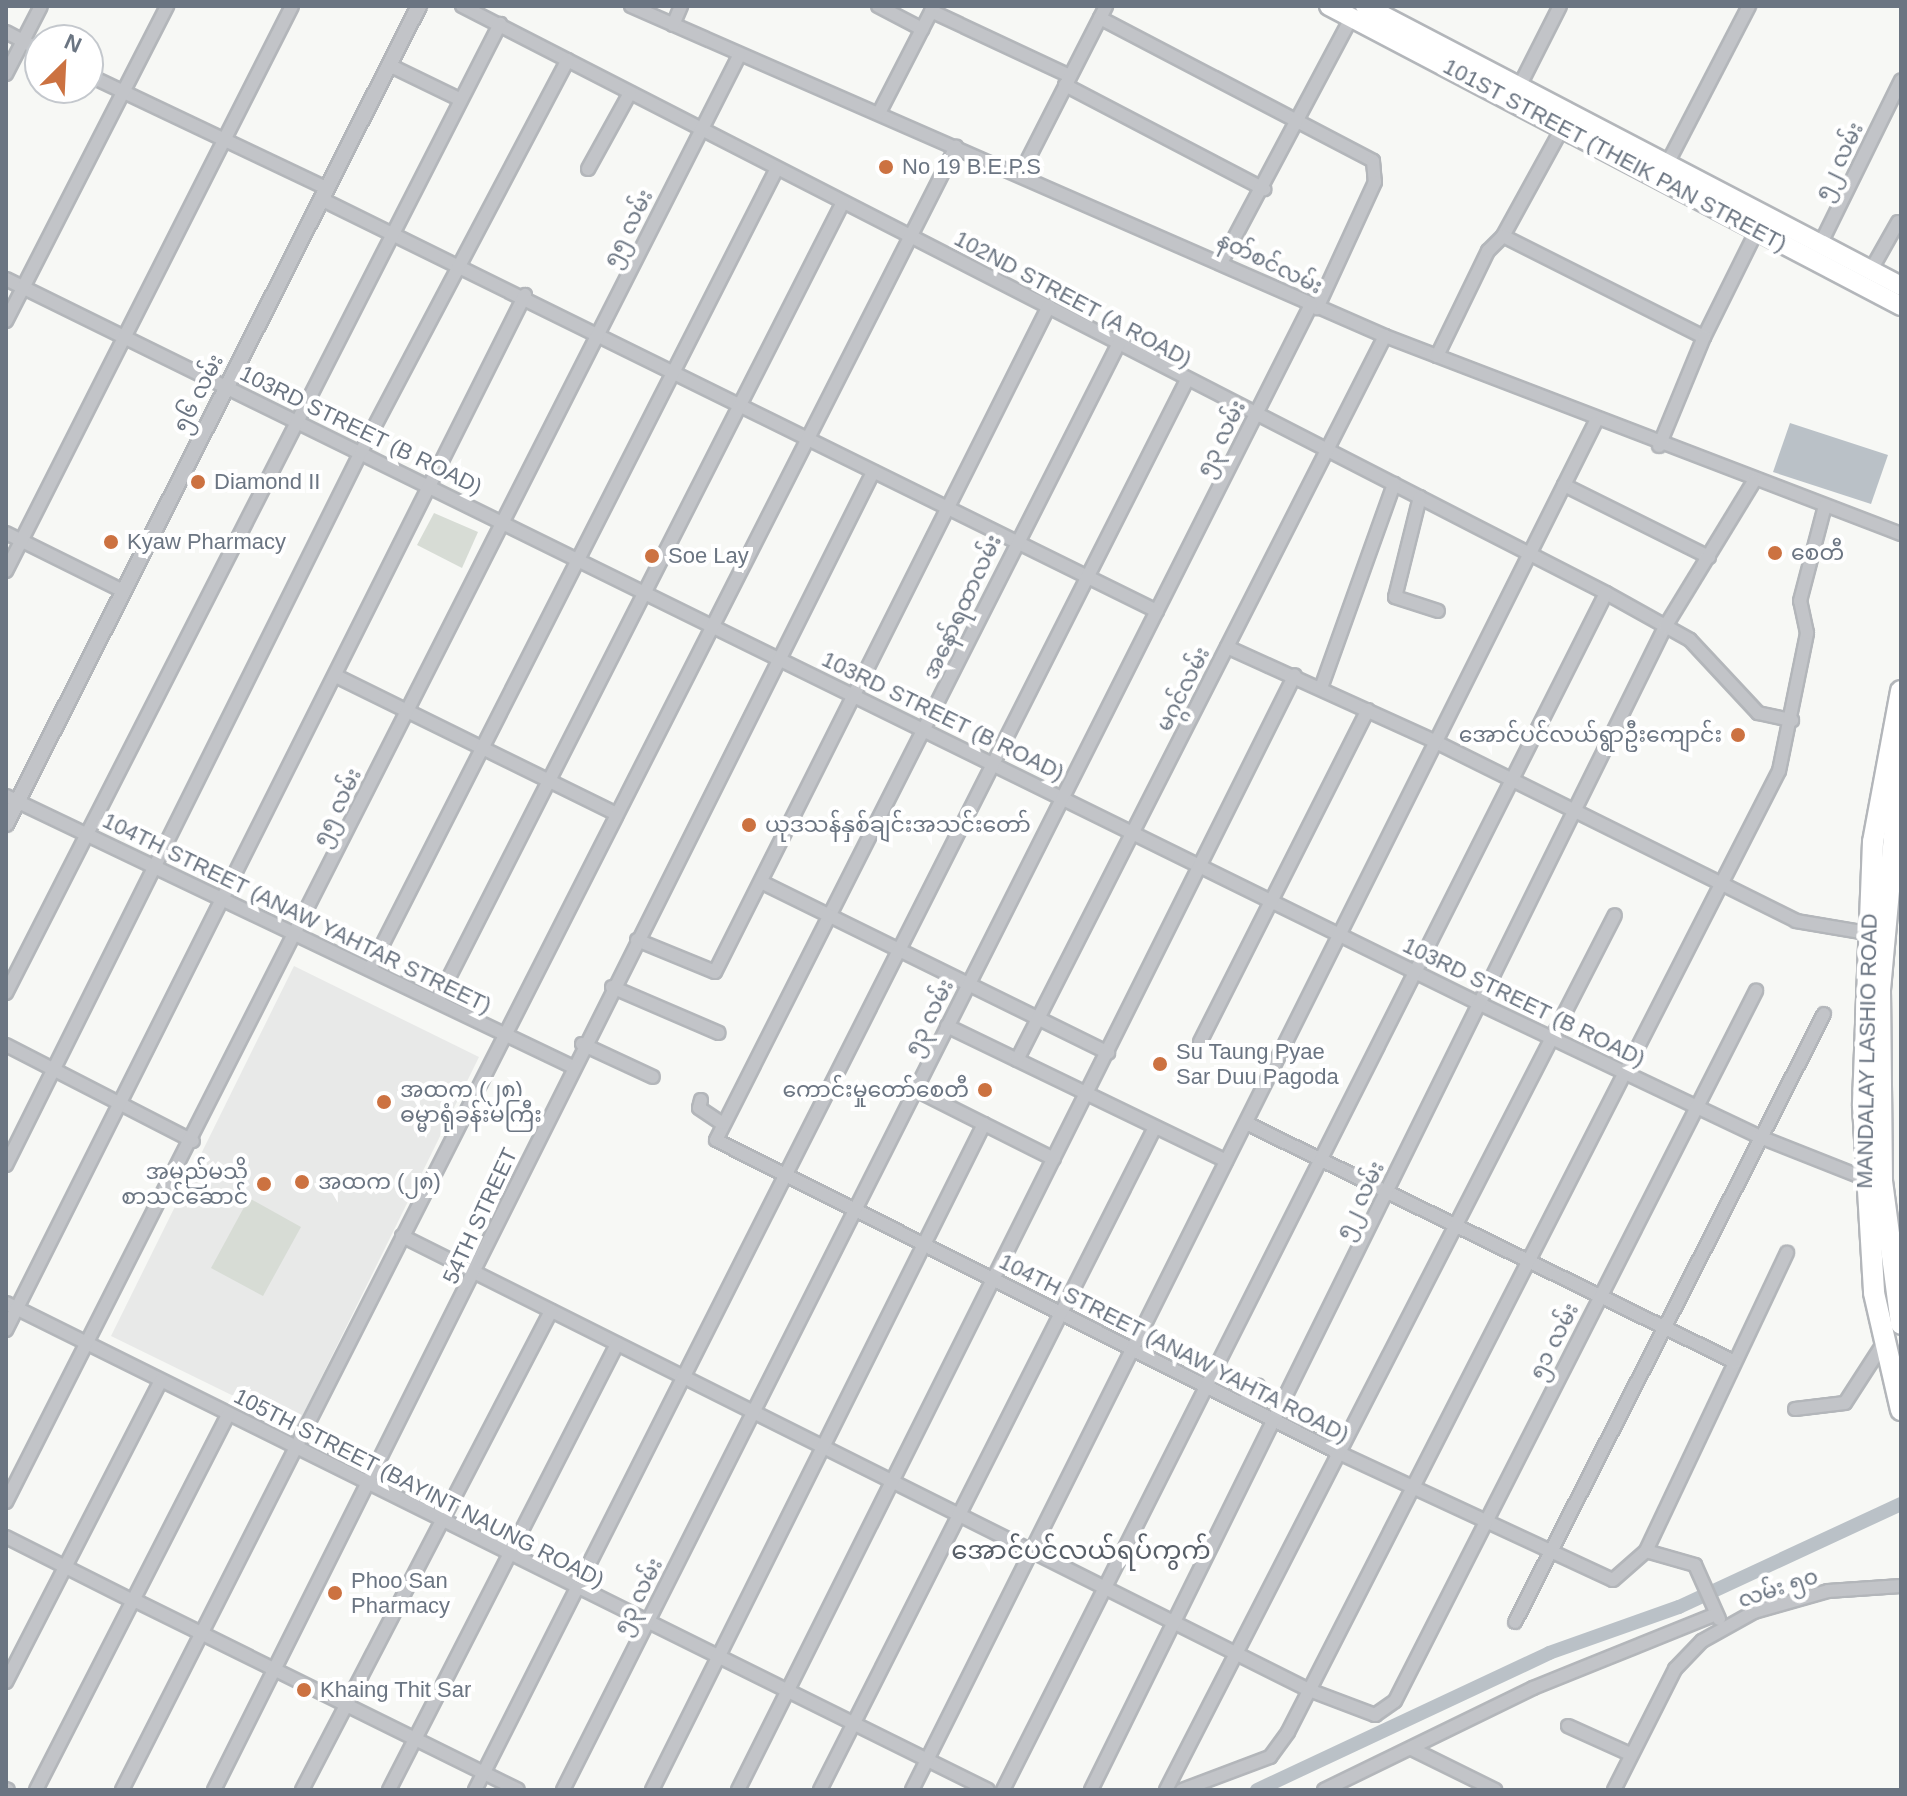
<!DOCTYPE html>
<meta charset="utf-8">
<style>
body{margin:0}
#map{position:relative;width:1907px;height:1796px;overflow:hidden;background:#f7f8f5;font-family:Helvetica,"Noto Sans Myanmar",sans-serif}
div>[style]{position:absolute}
.built>*{inset:0;background:#e8e9e8}
.green>*{inset:0;background:#d7dcd5}
.water>*{inset:0;background:#bac1c7}
.canal>*{height:14px;margin:-7px;padding:0 7px;transform-origin:7px;border-radius:7px;background:#bac1c7}
.roads{filter:drop-shadow(2px 0 #b3b6ba) drop-shadow(-2px 0 #b3b6ba) drop-shadow(0 2px #b3b6ba) drop-shadow(0 -2px #b3b6ba)}
.minor>*{height:12px;margin:-6px;padding:0 6px;transform-origin:6px;border-radius:6px;background:#c2c4c8}
.tertiary>*{height:14px;margin:-7px;padding:0 7px;transform-origin:7px;border-radius:7px;background:#c2c4c8}
.primary>*{height:18px;margin:-9px;padding:0 9px;transform-origin:9px;border-radius:9px;background:#fff}
.trunk>*{height:20px;margin:-10px;padding:0 10px;transform-origin:10px;border-radius:10px;background:#fff}
.dots>*{width:22px;height:22px;translate:-50% -50%;box-sizing:border-box;border:4px solid #fff;border-radius:50%}
span{translate:-50% -50%;white-space:nowrap;text-align:center;line-height:1.15;-webkit-text-stroke:8px #fff;paint-order:stroke}
.street-label{font-size:22px;color:#6b7582}
.poi-label{font-size:22px;color:#6b7582}
.left{translate:0 -50%;text-align:left}
.right{translate:-100% -50%;text-align:right}
.quarter-label{font-size:26px;color:#585f68}
.frame{position:absolute;inset:0;border:8px solid #6b7582;pointer-events:none}
.north{position:absolute;left:24px;top:24px;width:80px;height:80px;box-sizing:border-box;background:#fff;border:2px solid #c4c8cd;border-radius:50%;rotate:24deg;font-size:22px;font-weight:700;line-height:32px;text-align:center;color:#6b7582}
.north::after{content:'';display:block;margin:auto;width:28px;height:36px;background:#cc7241;clip-path:polygon(50% 0,100% 100%,50% 72%,0 100%)}
</style>
<div id="map">
<div class="built">
<i style="clip-path:polygon(294px 966px,479px 1057px,297px 1427px,111px 1336px)"></i>
</div>
<div class="green">
<i style="clip-path:polygon(434px 513px,478px 532px,462px 568px,417px 545px)"></i>
<i style="clip-path:polygon(249px 1198px,301px 1227px,263px 1296px,211px 1268px)"></i>
</div>
<div class="water">
<i style="clip-path:polygon(1790px 423px,1888px 455px,1871px 504px,1773px 472px)"></i>
</div>
<div class="canal">
<i style="left:1257px;top:1790px;width:323px;rotate:-25.1deg"></i>
<i style="left:1549px;top:1653px;width:138px;rotate:-19.5deg"></i>
<i style="left:1679px;top:1607px;width:245px;rotate:-24.9deg"></i>
</div>
<div class="roads">
<div class="minor">
<i style="left:462px;top:6px;width:1286px;rotate:27.16deg"></i>
<i style="left:1606px;top:593px;width:96px;rotate:29.2deg"></i>
<i style="left:1690px;top:640px;width:100px;rotate:47deg"></i>
<i style="left:1758px;top:713px;width:35px;rotate:12deg"></i>
<i style="left:631px;top:6px;width:823px;rotate:23.64deg"></i>
<i style="left:1385px;top:336px;width:553px;rotate:20.99deg"></i>
<i style="left:878px;top:6px;width:50px;rotate:27.6deg"></i>
<i style="left:931px;top:11px;width:153px;rotate:25.1deg"></i>
<i style="left:1100px;top:18px;width:308px;rotate:27.6deg"></i>
<i style="left:1373px;top:161px;width:21px;rotate:85deg"></i>
<i style="left:1375px;top:182px;width:139px;rotate:114.7deg"></i>
<i style="left:673px;top:25px;width:21px;rotate:-67deg"></i>
<i style="left:6px;top:32px;width:38px;rotate:28deg"></i>
<i style="left:389px;top:65px;width:78px;rotate:25.9deg"></i>
<i style="left:6px;top:74px;width:76px;rotate:-62.8deg"></i>
<i style="left:88px;top:75px;width:263px;rotate:25.4deg"></i>
<i style="left:1065px;top:85px;width:225px;rotate:27.6deg"></i>
<i style="left:1517px;top:91px;width:95px;rotate:-63.2deg"></i>
<i style="left:879px;top:113px;width:120px;rotate:-62.8deg"></i>
<i style="left:588px;top:169px;width:87px;rotate:-61.1deg"></i>
<i style="left:1664px;top:170px;width:185px;rotate:-62.6deg"></i>
<i style="left:1020px;top:175px;width:190px;rotate:-63deg"></i>
<i style="left:321px;top:199px;width:932px;rotate:26.24deg"></i>
<i style="left:1503px;top:236px;width:129px;rotate:-61.2deg"></i>
<i style="left:1818px;top:249px;width:188px;rotate:-63.8deg"></i>
<i style="left:1222px;top:261px;width:281px;rotate:-62deg"></i>
<i style="left:1871px;top:270px;width:55px;rotate:-60.6deg"></i>
<i style="left:6px;top:279px;width:1643px;rotate:26.19deg"></i>
<i style="left:1480px;top:1004px;width:310px;rotate:25.4deg"></i>
<i style="left:1760px;top:1137px;width:119px;rotate:21.6deg"></i>
<i style="left:6px;top:321px;width:354px;rotate:-62.9deg"></i>
<i style="left:1119px;top:343px;width:893px;rotate:116.82deg"></i>
<i style="left:716px;top:1140px;width:693px;rotate:26.68deg"></i>
<i style="left:1335px;top:1451px;width:306px;rotate:24.9deg"></i>
<i style="left:1613px;top:1580px;width:44px;rotate:-41.3deg"></i>
<i style="left:1646px;top:1551px;width:330px;rotate:-64.7deg"></i>
<i style="left:1437px;top:356px;width:117px;rotate:-64.1deg"></i>
<i style="left:1488px;top:251px;width:21px;rotate:-45deg"></i>
<i style="left:1503px;top:236px;width:225px;rotate:26.7deg"></i>
<i style="left:1704px;top:337px;width:124px;rotate:-63.6deg"></i>
<i style="left:1659px;top:446px;width:118px;rotate:-67.6deg"></i>
<i style="left:1564px;top:485px;width:162px;rotate:26.4deg"></i>
<i style="left:1420px;top:497px;width:103px;rotate:104deg"></i>
<i style="left:1395px;top:597px;width:45px;rotate:18deg"></i>
<i style="left:6px;top:533px;width:131px;rotate:26.4deg"></i>
<i style="left:6px;top:571px;width:633px;rotate:-63.15deg"></i>
<i style="left:1227px;top:647px;width:230px;rotate:24.4deg"></i>
<i style="left:1436px;top:742px;width:402px;rotate:26.4deg"></i>
<i style="left:1796px;top:921px;width:72px;rotate:9.6deg"></i>
<i style="left:336px;top:676px;width:313px;rotate:26.2deg"></i>
<i style="left:1321px;top:688px;width:217px;rotate:-70.3deg"></i>
<i style="left:6px;top:796px;width:626px;rotate:25.54deg"></i>
<i style="left:761px;top:882px;width:387px;rotate:26.2deg"></i>
<i style="left:637px;top:940px;width:84px;rotate:22.3deg"></i>
<i style="left:715px;top:972px;width:745px;rotate:-63.37deg"></i>
<i style="left:370px;top:969px;width:898px;rotate:-63.06deg"></i>
<i style="left:612px;top:987px;width:116px;rotate:23.3deg"></i>
<i style="left:6px;top:993px;width:1088px;rotate:-62.99deg"></i>
<i style="left:437px;top:1001px;width:896px;rotate:-63.06deg"></i>
<i style="left:947px;top:1026px;width:310px;rotate:25.8deg"></i>
<i style="left:1200px;top:1042px;width:372px;rotate:-63.2deg"></i>
<i style="left:582px;top:1044px;width:78px;rotate:24.9deg"></i>
<i style="left:6px;top:1045px;width:210px;rotate:27.2deg"></i>
<i style="left:1017px;top:1060px;width:812px;rotate:-63.06deg"></i>
<i style="left:916px;top:1090px;width:76px;rotate:26.6deg"></i>
<i style="left:701px;top:1100px;width:8px;rotate:104deg"></i>
<i style="left:699px;top:1108px;width:27px;rotate:34deg"></i>
<i style="left:1246px;top:1123px;width:544px;rotate:26.05deg"></i>
<i style="left:6px;top:1165px;width:796px;rotate:-63.53deg"></i>
<i style="left:361px;top:452px;width:443px;rotate:-62.2deg"></i>
<i style="left:402px;top:1236px;width:1014px;rotate:26.59deg"></i>
<i style="left:1309px;top:1690px;width:71px;rotate:20.7deg"></i>
<i style="left:1375px;top:1715px;width:24px;rotate:-35deg"></i>
<i style="left:1395px;top:1701px;width:797px;rotate:-63.05deg"></i>
<i style="left:6px;top:1303px;width:1096px;rotate:26.38deg"></i>
<i style="left:6px;top:1330px;width:1158px;rotate:-63.37deg"></i>
<i style="left:1243px;top:1403px;width:23px;rotate:-50deg"></i>
<i style="left:1795px;top:1409px;width:50px;rotate:-6.8deg"></i>
<i style="left:1845px;top:1403px;width:70px;rotate:-57.2deg"></i>
<i style="left:6px;top:1502px;width:1621px;rotate:-63.12deg"></i>
<i style="left:6px;top:1537px;width:142px;rotate:26.7deg"></i>
<i style="left:1646px;top:1551px;width:51px;rotate:15.9deg"></i>
<i style="left:1695px;top:1565px;width:59px;rotate:66deg"></i>
<i style="left:134px;top:1600px;width:428px;rotate:26.3deg"></i>
<i style="left:1515px;top:1622px;width:682px;rotate:-63.06deg"></i>
<i style="left:6px;top:1682px;width:339px;rotate:-62.8deg"></i>
<i style="left:1568px;top:1726px;width:68px;rotate:24.3deg"></i>
<i style="left:1412px;top:1749px;width:93px;rotate:26.3deg"></i>
<i style="left:6px;top:1789px;width:2px;rotate:27deg"></i>
<i style="left:36px;top:1790px;width:421px;rotate:-62.9deg"></i>
<i style="left:122px;top:1790px;width:1843px;rotate:-63.09deg"></i>
<i style="left:214px;top:1790px;width:1474px;rotate:-63.43deg"></i>
<i style="left:302px;top:1790px;width:540px;rotate:-62.53deg"></i>
<i style="left:389px;top:1790px;width:501px;rotate:-62.92deg"></i>
<i style="left:475px;top:1790px;width:1577px;rotate:-63.21deg"></i>
<i style="left:563px;top:1790px;width:1663px;rotate:-63.27deg"></i>
<i style="left:652px;top:1790px;width:744px;rotate:-63.5deg"></i>
<i style="left:984px;top:1124px;width:78px;rotate:26.6deg"></i>
<i style="left:738px;top:1790px;width:1246px;rotate:-63.46deg"></i>
<i style="left:820px;top:1790px;width:741px;rotate:-63.19deg"></i>
<i style="left:912px;top:1790px;width:1528px;rotate:-63.45deg"></i>
<i style="left:1003px;top:1790px;width:1340px;rotate:-63.26deg"></i>
<i style="left:1091px;top:1790px;width:1297px;rotate:-63.73deg"></i>
<i style="left:1665px;top:627px;width:171px;rotate:-58.6deg"></i>
<i style="left:1166px;top:1790px;width:983px;rotate:-62.84deg"></i>
<i style="left:1182px;top:1790px;width:94px;rotate:-20.6deg"></i>
<i style="left:1270px;top:1757px;width:31px;rotate:-54deg"></i>
<i style="left:1288px;top:1732px;width:1079px;rotate:-62.94deg"></i>
<i style="left:1779px;top:771px;width:141px;rotate:-78.5deg"></i>
<i style="left:1807px;top:633px;width:33px;rotate:-102deg"></i>
<i style="left:1800px;top:601px;width:98px;rotate:-75.3deg"></i>
<i style="left:1324px;top:1790px;width:233px;rotate:-26deg"></i>
<i style="left:1533px;top:1688px;width:197px;rotate:-22deg"></i>
<i style="left:1614px;top:1790px;width:136px;rotate:-63.2deg"></i>
<i style="left:1675px;top:1669px;width:39px;rotate:-46deg"></i>
<i style="left:1702px;top:1641px;width:60px;rotate:-29.1deg"></i>
<i style="left:1754px;top:1612px;width:77px;rotate:-15.8deg"></i>
<i style="left:1828px;top:1591px;width:73px;rotate:-3.9deg"></i>
</div>
<div class="tertiary">
<i style="left:6px;top:824px;width:916px;rotate:-63.21deg"></i>
</div>
<div class="primary">
<i style="left:1329px;top:6px;width:646px;rotate:27.68deg"></i>
<i style="left:1365px;top:6px;width:605px;rotate:27.58deg"></i>
</div>
<div class="trunk">
<i style="left:1901px;top:691px;width:154px;rotate:100.5deg"></i>
<i style="left:1873px;top:842px;width:264px;rotate:92.2deg"></i>
<i style="left:1863px;top:1106px;width:187px;rotate:86.6deg"></i>
<i style="left:1874px;top:1293px;width:120px;rotate:77deg"></i>
<i style="left:1901px;top:759px;width:231px;rotate:95.2deg"></i>
<i style="left:1880px;top:989px;width:192px;rotate:89.4deg"></i>
<i style="left:1882px;top:1181px;width:144px;rotate:82.4deg"></i>
</div>
</div>
<div class="dots">
<i style="left:886px;top:167px;background:#cc7241"></i>
<i style="left:198px;top:482px;background:#cc7241"></i>
<i style="left:111px;top:542px;background:#cc7241"></i>
<i style="left:1775px;top:553px;background:#cc7241"></i>
<i style="left:652px;top:556px;background:#cc7241"></i>
<i style="left:1738px;top:735px;background:#cc7241"></i>
<i style="left:749px;top:825px;background:#cc7241"></i>
<i style="left:1160px;top:1064px;background:#cc7241"></i>
<i style="left:985px;top:1090px;background:#cc7241"></i>
<i style="left:384px;top:1102px;background:#cc7241"></i>
<i style="left:302px;top:1182px;background:#cc7241"></i>
<i style="left:264px;top:1184px;background:#cc7241"></i>
<i style="left:335px;top:1593px;background:#cc7241"></i>
<i style="left:304px;top:1690px;background:#cc7241"></i>
</div>
<div class="street-label">
<span style="left:1615px;top:155px;rotate:28deg">101ST STREET (THEIK PAN STREET)</span>
<span style="left:1839px;top:161px;rotate:-64deg">၅၂ လမ်း</span>
<span style="left:628px;top:228px;rotate:-63deg">၅၅ လမ်း</span>
<span style="left:1270px;top:263px;rotate:26deg">နတ်စင်လမ်း</span>
<span style="left:1073px;top:299px;rotate:28deg">102ND STREET (A ROAD)</span>
<span style="left:198px;top:393px;rotate:-63deg">၅၆ လမ်း</span>
<span style="left:361px;top:430px;rotate:26deg">103RD STREET (B ROAD)</span>
<span style="left:1221px;top:438px;rotate:-63deg">၅၃ လမ်း</span>
<span style="left:962px;top:607px;rotate:-65deg">အနော်ရထာလမ်း</span>
<span style="left:1183px;top:689px;rotate:-63deg">မဂ္ဂင်လမ်း</span>
<span style="left:943px;top:716px;rotate:26deg">103RD STREET (B ROAD)</span>
<span style="left:337px;top:807px;rotate:-64deg">၅၅ လမ်း</span>
<span style="left:297px;top:913px;rotate:26deg">104TH STREET (ANAW YAHTAR STREET)</span>
<span style="left:1524px;top:1002px;rotate:26deg">103RD STREET (B ROAD)</span>
<span style="left:929px;top:1017px;rotate:-63deg">၅၃ လမ်း</span>
<span style="left:1867px;top:1051px;rotate:-89deg">MANDALAY LASHIO ROAD</span>
<span style="left:1360px;top:1200px;rotate:-64deg">၅၂ လမ်း</span>
<span style="left:480px;top:1216px;rotate:-65deg">54TH STREET</span>
<span style="left:1554px;top:1341px;rotate:-63deg">၅၁ လမ်း</span>
<span style="left:1174px;top:1348px;rotate:27deg">104TH STREET (ANAW YAHTA ROAD)</span>
<span style="left:419px;top:1488px;rotate:27deg">105TH STREET (BAYINT NAUNG ROAD)</span>
<span style="left:1778px;top:1588px;rotate:-18deg">လမ်း ၅၀</span>
<span style="left:638px;top:1596px;rotate:-63deg">၅၃ လမ်း</span>
</div>
<div class="poi-label">
<span class="left" style="left:902px;top:167px">No 19 B.E.P.S</span>
<span class="left" style="left:214px;top:482px">Diamond II</span>
<span class="left" style="left:127px;top:542px">Kyaw Pharmacy</span>
<span class="left" style="left:1791px;top:553px">စေတီ</span>
<span class="left" style="left:668px;top:556px">Soe Lay</span>
<span class="right" style="left:1722px;top:735px">အောင်ပင်လယ်ရွာဦးကျောင်း</span>
<span class="left" style="left:765px;top:825px">ယုဒသန်နှစ်ချင်းအသင်းတော်</span>
<span class="left" style="left:1176px;top:1064px">Su Taung Pyae<br>Sar Duu Pagoda</span>
<span class="left" style="left:400px;top:1102px">အထက (၂၈)<br>ဓမ္မာရုံခန်းမကြီး</span>
<span class="right" style="left:969px;top:1090px">ကောင်းမှုတော်စေတီ</span>
<span class="right" style="left:248px;top:1184px">အမည်မသိ<br>စာသင်ဆောင်</span>
<span class="left" style="left:318px;top:1182px">အထက (၂၈)</span>
<span class="left" style="left:351px;top:1593px">Phoo San<br>Pharmacy</span>
<span class="left" style="left:320px;top:1690px">Khaing Thit Sar</span>
</div>
<div class="quarter-label">
<span style="left:1081px;top:1551px">အောင်ပင်လယ်ရပ်ကွက်</span>
</div>
<div class="frame"></div>
<div class="north">N</div>
</div>
